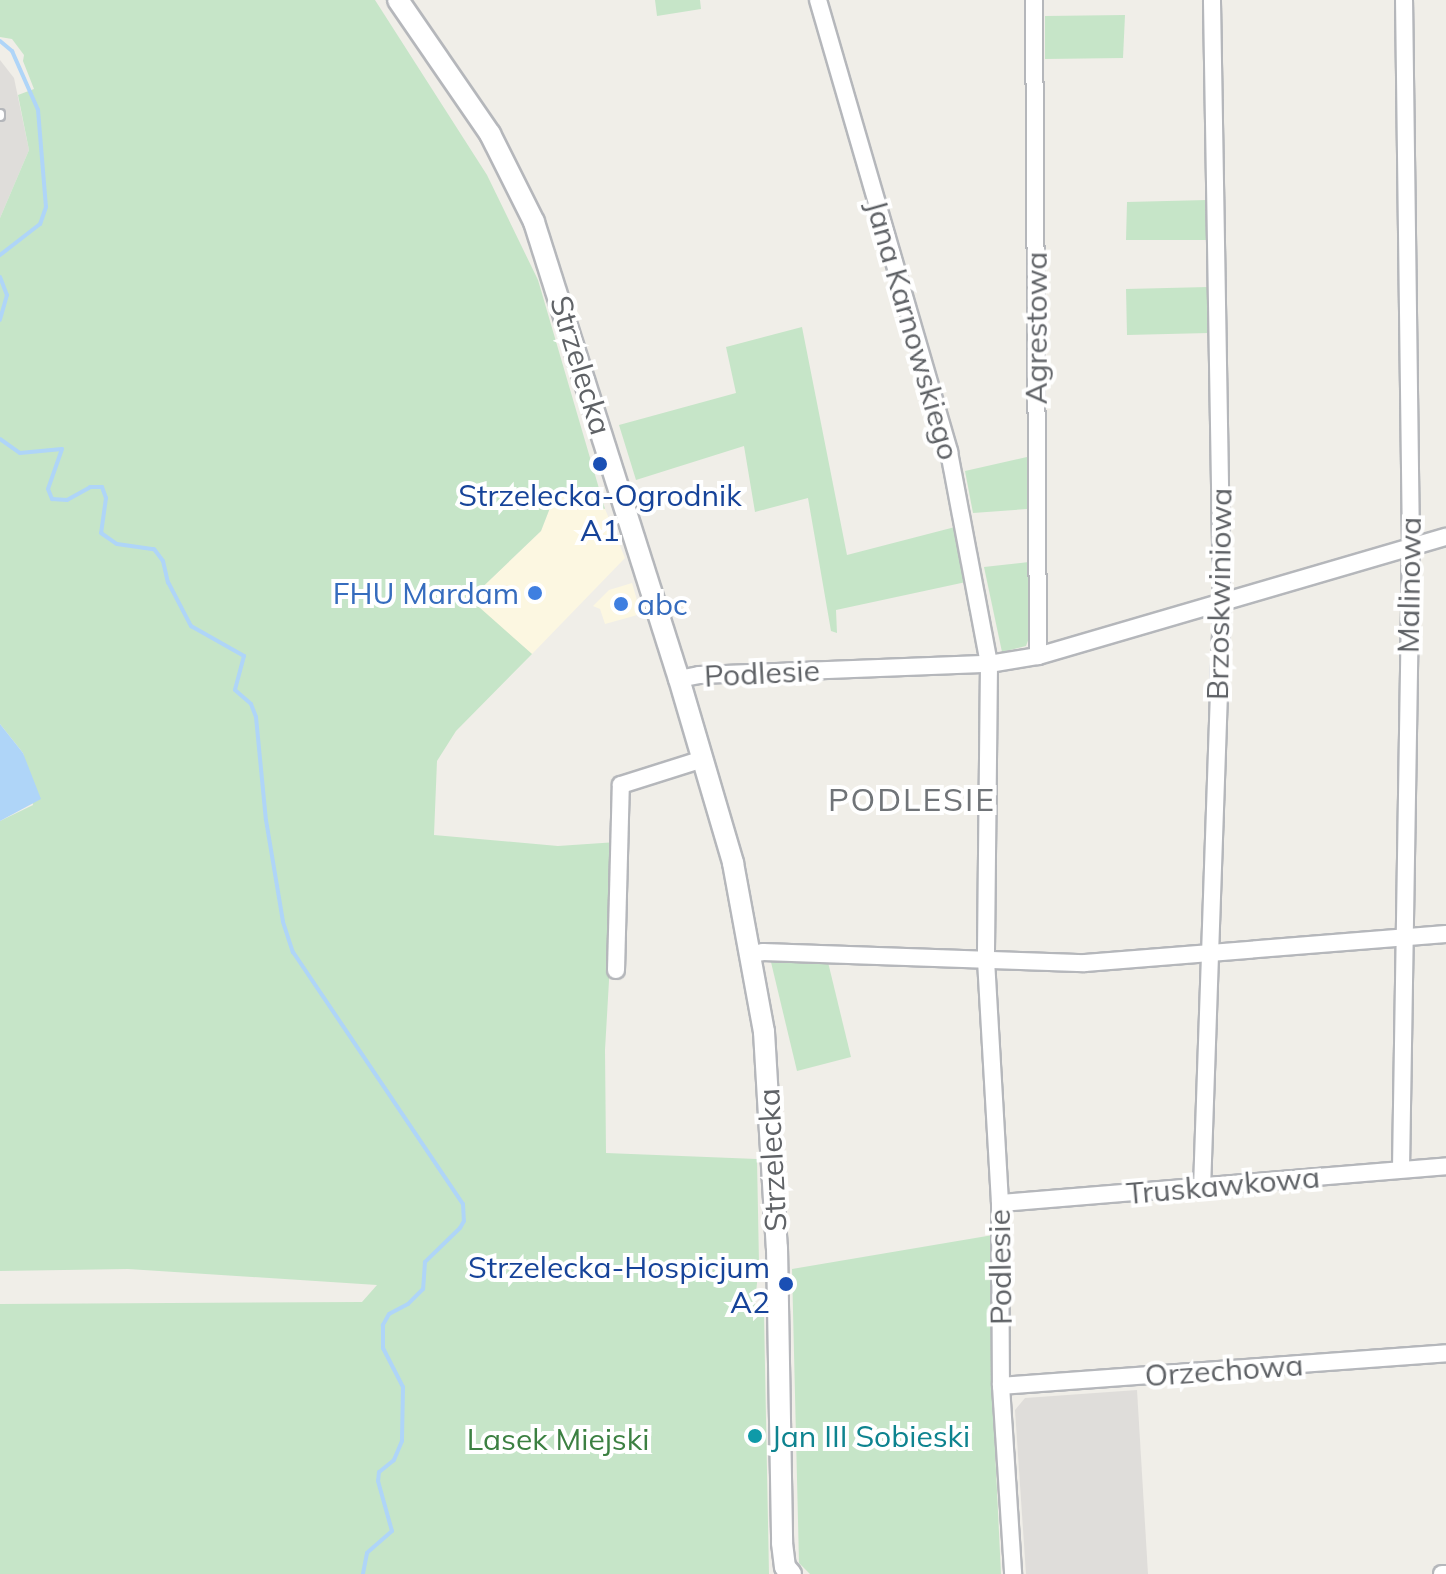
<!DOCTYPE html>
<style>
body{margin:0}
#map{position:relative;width:1446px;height:1574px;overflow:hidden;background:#f0eee8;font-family:Mulish,sans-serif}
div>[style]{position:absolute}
.commercial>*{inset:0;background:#fcf7e1}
.industrial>*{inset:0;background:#dfddda}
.green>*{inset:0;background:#c6e5c8}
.water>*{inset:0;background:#afd5f8}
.stream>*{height:4px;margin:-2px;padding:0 2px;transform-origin:2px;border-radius:2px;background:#afd5f8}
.roads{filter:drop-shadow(2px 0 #b5b7bb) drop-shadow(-2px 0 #b5b7bb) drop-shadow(0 2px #b5b7bb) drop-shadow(0 -2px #b5b7bb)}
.service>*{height:8px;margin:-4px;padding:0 4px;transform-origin:4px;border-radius:4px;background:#fff}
.minor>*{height:16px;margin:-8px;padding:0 8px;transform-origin:8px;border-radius:8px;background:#fff}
.tertiary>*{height:20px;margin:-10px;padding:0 10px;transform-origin:10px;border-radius:10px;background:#fff}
.dots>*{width:22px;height:22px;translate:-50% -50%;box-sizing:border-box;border:4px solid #fff;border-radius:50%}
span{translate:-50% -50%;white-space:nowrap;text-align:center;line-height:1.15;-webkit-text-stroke:8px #fff;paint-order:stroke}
.street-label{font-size:30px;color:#5f6266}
.transit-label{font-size:30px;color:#164399}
.right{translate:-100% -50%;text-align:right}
.shop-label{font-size:30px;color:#366cbe}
.left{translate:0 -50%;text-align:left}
.culture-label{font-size:30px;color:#0d838f}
.park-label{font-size:30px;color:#3c8042}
.neighbourhood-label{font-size:32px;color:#707478;letter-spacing:2px}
</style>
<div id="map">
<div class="commercial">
<i style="clip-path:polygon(555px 495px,605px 509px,625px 558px,532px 654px,469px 600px,541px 531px)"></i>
<i style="clip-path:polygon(632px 583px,641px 614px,605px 624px,600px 609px,593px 606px,609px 590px)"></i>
</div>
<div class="industrial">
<i style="clip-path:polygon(0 60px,14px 78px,29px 150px,0 218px)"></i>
<i style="clip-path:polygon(1137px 1390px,1148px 1574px,1026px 1574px,1015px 1410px,1025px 1398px)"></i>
</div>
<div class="green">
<i style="clip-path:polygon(0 0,375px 0,487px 175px,538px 280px,605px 509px,555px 495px,541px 531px,470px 599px,532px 654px,456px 731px,437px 761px,434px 835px,558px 846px,617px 842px,605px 1050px,606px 1153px,757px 1159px,759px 1264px,754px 1312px,764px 1314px,769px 1574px,0 1574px,0 1304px,362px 1302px,377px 1285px,128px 1269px,0 1271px,0 821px,33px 805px,23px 753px,0 724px,0 218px,29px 150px,18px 95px,34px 89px,23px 61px,24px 55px,12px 39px,0 37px)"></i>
<i style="clip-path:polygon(655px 0,700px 0,701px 9px,657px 16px)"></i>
<i style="clip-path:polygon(1125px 15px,1123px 58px,1045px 59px,1045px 16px)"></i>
<i style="clip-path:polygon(1207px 200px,1207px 240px,1126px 240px,1127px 202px)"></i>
<i style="clip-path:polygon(1208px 287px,1209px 333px,1127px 335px,1126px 289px)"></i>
<i style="clip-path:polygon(802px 327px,847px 555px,955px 527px,966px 582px,836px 610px,837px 633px,831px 631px,808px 498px,755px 512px,744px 446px,636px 480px,619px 425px,736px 393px,726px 347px)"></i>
<i style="clip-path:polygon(1027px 457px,1027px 509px,973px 513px,965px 471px)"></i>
<i style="clip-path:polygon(1029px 562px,1029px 638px,1026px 646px,1002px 652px,984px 567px)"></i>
<i style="clip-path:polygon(770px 958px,827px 958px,851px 1057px,797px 1071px)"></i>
<i style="clip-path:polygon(993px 1235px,992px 1387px,1001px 1574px,810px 1574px,799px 1563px,792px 1269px)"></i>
</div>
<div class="water">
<i style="clip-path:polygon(0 724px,23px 753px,41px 799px,0 821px)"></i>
</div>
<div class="stream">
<i style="left:0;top:41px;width:16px;rotate:40deg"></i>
<i style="left:12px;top:51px;width:64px;rotate:66.2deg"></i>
<i style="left:38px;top:110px;width:97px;rotate:85.3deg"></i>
<i style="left:46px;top:207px;width:18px;rotate:109deg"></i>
<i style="left:40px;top:224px;width:51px;rotate:142.2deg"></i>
<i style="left:0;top:277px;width:19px;rotate:69deg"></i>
<i style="left:7px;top:295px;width:26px;rotate:106deg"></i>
<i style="left:0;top:439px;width:24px;rotate:35deg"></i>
<i style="left:20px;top:453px;width:42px;rotate:-5.4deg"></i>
<i style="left:62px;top:449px;width:42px;rotate:109.3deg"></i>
<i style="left:48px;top:489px;width:11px;rotate:68deg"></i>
<i style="left:52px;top:499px;width:15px;rotate:4deg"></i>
<i style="left:67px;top:500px;width:26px;rotate:-29deg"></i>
<i style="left:90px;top:487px;width:12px"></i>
<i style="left:102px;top:487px;width:12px;rotate:70deg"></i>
<i style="left:106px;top:498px;width:35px;rotate:98deg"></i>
<i style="left:101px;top:533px;width:19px;rotate:35deg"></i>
<i style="left:117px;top:544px;width:37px;rotate:8deg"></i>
<i style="left:154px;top:549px;width:15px;rotate:53deg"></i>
<i style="left:163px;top:561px;width:22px;rotate:77deg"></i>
<i style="left:168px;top:582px;width:50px;rotate:62.4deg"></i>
<i style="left:191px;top:626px;width:61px;rotate:29.5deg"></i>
<i style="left:244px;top:656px;width:35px;rotate:105deg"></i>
<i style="left:235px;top:690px;width:21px;rotate:41deg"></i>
<i style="left:251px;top:704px;width:14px;rotate:69deg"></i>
<i style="left:256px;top:717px;width:103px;rotate:84.5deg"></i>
<i style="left:266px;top:820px;width:103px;rotate:80.5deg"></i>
<i style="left:283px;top:922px;width:32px;rotate:72deg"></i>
<i style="left:293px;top:952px;width:304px;rotate:56deg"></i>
<i style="left:463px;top:1204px;width:17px;rotate:87deg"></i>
<i style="left:464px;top:1221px;width:8px;rotate:120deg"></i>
<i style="left:460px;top:1228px;width:49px;rotate:135.8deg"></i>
<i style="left:425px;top:1262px;width:27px;rotate:94deg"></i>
<i style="left:423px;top:1289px;width:21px;rotate:135deg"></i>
<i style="left:408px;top:1304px;width:21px;rotate:152deg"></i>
<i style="left:389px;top:1314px;width:13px;rotate:119deg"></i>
<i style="left:383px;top:1325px;width:23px;rotate:90deg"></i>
<i style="left:383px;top:1348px;width:44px;rotate:62.9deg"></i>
<i style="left:403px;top:1387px;width:54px;rotate:91.1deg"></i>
<i style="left:402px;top:1441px;width:21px;rotate:113deg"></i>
<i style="left:394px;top:1460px;width:19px;rotate:141deg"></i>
<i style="left:379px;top:1472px;width:9px;rotate:96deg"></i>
<i style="left:378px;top:1481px;width:52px;rotate:74.4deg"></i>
<i style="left:392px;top:1531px;width:33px;rotate:139deg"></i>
<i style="left:367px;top:1553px;width:21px;rotate:101deg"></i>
</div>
<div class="roads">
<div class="service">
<i style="left:0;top:114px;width:2px;rotate:90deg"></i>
</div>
<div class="minor">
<i style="left:818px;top:0;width:471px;rotate:73.8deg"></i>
<i style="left:949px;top:452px;width:216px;rotate:79.3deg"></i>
<i style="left:989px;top:664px;width:296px;rotate:90.6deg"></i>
<i style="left:986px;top:960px;width:243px;rotate:86.7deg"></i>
<i style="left:1000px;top:1203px;width:183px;rotate:89.7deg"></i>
<i style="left:1001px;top:1386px;width:188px;rotate:86.3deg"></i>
<i style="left:1034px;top:0;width:656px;rotate:89.65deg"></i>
<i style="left:679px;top:679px;width:20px;rotate:-11deg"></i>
<i style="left:699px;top:675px;width:290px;rotate:-2.2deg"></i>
<i style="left:989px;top:664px;width:50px;rotate:-9.3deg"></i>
<i style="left:1038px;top:656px;width:425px;rotate:-16.3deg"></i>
<i style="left:752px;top:954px;width:11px;rotate:-10deg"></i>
<i style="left:763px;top:952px;width:322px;rotate:2deg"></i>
<i style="left:1085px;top:963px;width:362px;rotate:-4.6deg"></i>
<i style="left:616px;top:970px;width:185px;rotate:-88.5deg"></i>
<i style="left:621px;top:785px;width:86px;rotate:-17.6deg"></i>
<i style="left:1401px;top:1169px;width:622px;rotate:-89.08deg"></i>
<i style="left:1411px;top:547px;width:547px;rotate:-90.73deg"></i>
<i style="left:1202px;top:1189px;width:584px;rotate:-88.04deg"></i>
<i style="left:1222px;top:605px;width:605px;rotate:-90.95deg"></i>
<i style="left:1000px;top:1203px;width:448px;rotate:-4.7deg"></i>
<i style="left:1001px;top:1386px;width:446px;rotate:-4.2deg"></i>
<i style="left:1442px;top:1574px;width:4px"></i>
</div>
<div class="tertiary">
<i style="left:398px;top:0;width:163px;rotate:55.5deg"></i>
<i style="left:490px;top:134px;width:98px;rotate:63.4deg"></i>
<i style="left:534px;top:222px;width:479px;rotate:72.4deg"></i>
<i style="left:679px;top:679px;width:192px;rotate:73.6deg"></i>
<i style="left:733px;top:863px;width:172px;rotate:79.6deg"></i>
<i style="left:764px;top:1032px;width:216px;rotate:86.6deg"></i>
<i style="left:777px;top:1248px;width:295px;rotate:89deg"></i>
<i style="left:782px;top:1543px;width:24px;rotate:83deg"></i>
<i style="left:785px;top:1567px;width:9px;rotate:49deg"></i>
</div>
</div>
<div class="dots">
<i style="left:600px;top:464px;background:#1a4fb4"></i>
<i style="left:535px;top:593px;background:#3f7fe0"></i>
<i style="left:621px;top:604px;background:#3f7fe0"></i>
<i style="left:786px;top:1284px;background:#1a4fb4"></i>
<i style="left:755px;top:1436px;background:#0f9aa8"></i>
</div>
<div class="street-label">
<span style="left:1036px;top:328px;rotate:-90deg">Agrestowa</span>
<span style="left:913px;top:330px;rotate:74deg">Jana Karnowskiego</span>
<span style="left:581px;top:365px;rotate:73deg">Strzelecka</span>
<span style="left:1409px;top:585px;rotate:-89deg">Malinowa</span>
<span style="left:1219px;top:594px;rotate:-89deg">Brzoskwiniowa</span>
<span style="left:762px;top:673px;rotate:-3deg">Podlesie</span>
<span style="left:772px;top:1160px;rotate:-93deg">Strzelecka</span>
<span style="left:1223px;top:1185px;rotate:-5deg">Truskawkowa</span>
<span style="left:1000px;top:1267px;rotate:-91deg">Podlesie</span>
<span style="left:1224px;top:1370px;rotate:-4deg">Orzechowa</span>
</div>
<div class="transit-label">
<span style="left:600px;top:512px">Strzelecka-Ogrodnik<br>A1</span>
<span class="right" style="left:770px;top:1284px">Strzelecka-Hospicjum<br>A2</span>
</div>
<div class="shop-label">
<span class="right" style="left:519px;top:593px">FHU Mardam</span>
<span class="left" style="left:637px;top:604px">abc</span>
</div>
<div class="culture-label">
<span class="left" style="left:771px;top:1436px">Jan III Sobieski</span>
</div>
<div class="park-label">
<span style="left:558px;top:1439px">Lasek Miejski</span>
</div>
<div class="neighbourhood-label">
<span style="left:912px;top:799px">PODLESIE</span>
</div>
</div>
